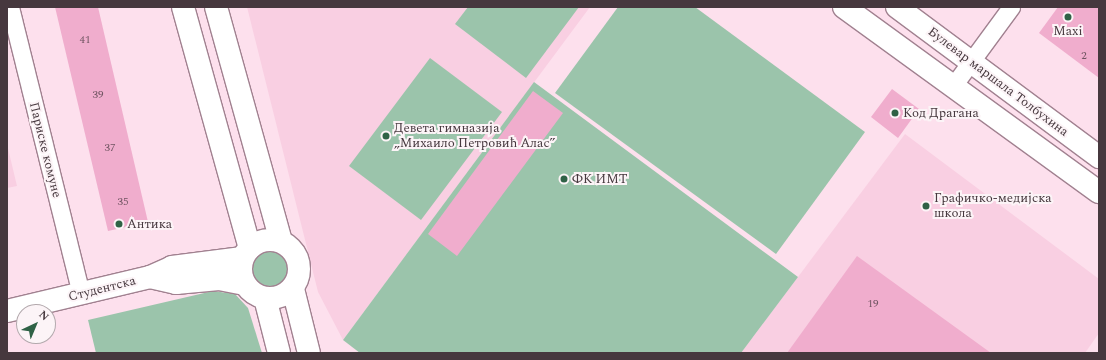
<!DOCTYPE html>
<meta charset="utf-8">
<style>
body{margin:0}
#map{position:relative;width:1106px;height:360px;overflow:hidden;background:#fde0ed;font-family:Spectral,serif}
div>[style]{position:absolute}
.built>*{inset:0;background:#f9cfe2}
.green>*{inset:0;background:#9bc4ab}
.round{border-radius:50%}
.building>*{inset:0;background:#f0adcd}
.roads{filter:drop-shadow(1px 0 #a18190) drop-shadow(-1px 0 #a18190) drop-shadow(0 1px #a18190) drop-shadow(0 -1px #a18190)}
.street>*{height:17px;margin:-8.5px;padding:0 8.5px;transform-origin:8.5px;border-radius:8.5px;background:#fff}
.secondary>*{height:22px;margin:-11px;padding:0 11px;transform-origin:11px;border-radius:11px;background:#fff}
.secondary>.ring{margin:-11px;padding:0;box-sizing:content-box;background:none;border:22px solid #fff;border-radius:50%}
.dots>*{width:11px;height:11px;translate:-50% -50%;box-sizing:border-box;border:2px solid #fcf4f7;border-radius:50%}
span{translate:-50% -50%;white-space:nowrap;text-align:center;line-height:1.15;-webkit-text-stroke:4px #fcf4f7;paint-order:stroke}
.number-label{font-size:11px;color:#705562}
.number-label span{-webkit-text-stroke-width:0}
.poi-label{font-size:13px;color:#46383e}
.left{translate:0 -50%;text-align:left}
.street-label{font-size:13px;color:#46383e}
.frame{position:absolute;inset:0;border:8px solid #46383e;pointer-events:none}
.north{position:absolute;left:16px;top:304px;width:40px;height:40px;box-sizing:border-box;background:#fcf4f7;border:1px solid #b3a9ad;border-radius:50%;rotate:44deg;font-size:11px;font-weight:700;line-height:16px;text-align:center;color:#46383e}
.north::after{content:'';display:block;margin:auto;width:14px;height:18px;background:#2f6246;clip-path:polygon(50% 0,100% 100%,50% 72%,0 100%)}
</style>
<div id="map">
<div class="built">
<i style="clip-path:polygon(247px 7px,590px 7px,343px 340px,318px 292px)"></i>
<i style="clip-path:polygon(905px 134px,1099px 279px,1099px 333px,1085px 353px,741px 353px)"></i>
<i style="clip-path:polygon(7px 144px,17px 186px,7px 188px)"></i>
</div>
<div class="green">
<i style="clip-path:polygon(468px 7px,579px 7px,526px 78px,455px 24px)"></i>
<i style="clip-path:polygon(618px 7px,695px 7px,865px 132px,776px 254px,555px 93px)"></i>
<i style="clip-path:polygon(430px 58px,502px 112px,421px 220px,349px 166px)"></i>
<i style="clip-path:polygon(534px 82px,798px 277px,741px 353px,360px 353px,343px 340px)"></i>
<i class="round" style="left:248px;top:247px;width:46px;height:46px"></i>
<i style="clip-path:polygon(213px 291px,235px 294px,248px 308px,262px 353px,96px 353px,88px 320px)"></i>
</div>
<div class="building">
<i style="clip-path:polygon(55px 7px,98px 7px,148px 222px,108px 231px)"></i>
<i style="clip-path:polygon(1058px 7px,1099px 7px,1099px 78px,1039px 33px)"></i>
<i style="clip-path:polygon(892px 89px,919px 109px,898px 138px,871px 117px)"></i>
<i style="clip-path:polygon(533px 91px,563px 113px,457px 256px,428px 234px)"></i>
<i style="clip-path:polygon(857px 256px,991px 353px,787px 353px)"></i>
</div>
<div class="roads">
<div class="street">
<i style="left:10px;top:7px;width:296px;rotate:76.1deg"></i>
<i style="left:953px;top:86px;width:98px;rotate:-53.7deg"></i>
</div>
<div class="secondary">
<i style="left:183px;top:7px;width:250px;rotate:74.5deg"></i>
<i style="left:216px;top:7px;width:243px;rotate:74.5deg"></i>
<i style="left:844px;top:7px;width:315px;rotate:36deg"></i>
<i style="left:897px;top:7px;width:252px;rotate:36.6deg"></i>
<i class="ring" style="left:241px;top:240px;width:36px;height:36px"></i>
<i style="left:150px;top:277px;width:27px;rotate:13deg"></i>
<i style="left:176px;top:283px;width:43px;rotate:-5.3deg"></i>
<i style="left:219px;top:279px;width:26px;rotate:11deg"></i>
<i style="left:293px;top:289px;width:66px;rotate:76deg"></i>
<i style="left:265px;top:298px;width:57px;rotate:75.7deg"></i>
<i style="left:7px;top:311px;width:147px;rotate:-13.4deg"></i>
<i style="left:150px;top:277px;width:24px;rotate:-24deg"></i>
<i style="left:172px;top:267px;width:71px;rotate:-7.3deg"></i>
</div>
</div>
<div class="dots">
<i style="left:1068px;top:17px;background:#2f6246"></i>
<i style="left:895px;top:113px;background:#2f6246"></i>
<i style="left:386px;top:136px;background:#2f6246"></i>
<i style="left:564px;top:179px;background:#2f6246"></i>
<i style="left:926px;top:206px;background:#2f6246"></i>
<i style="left:119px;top:224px;background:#2f6246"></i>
</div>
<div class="number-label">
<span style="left:85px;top:40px">41</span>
<span style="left:1084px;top:56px">2</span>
<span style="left:98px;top:95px">39</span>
<span style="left:110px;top:148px">37</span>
<span style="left:123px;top:202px">35</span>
<span style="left:873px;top:304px">19</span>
</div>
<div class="poi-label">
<span style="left:1068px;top:31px">Maxi</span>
<span class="left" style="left:903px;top:113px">Код Драгана</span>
<span class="left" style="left:394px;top:136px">Девета гимназија<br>„Михаило Петровић Алас”</span>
<span class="left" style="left:572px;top:179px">ФК ИМТ</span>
<span class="left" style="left:934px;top:206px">Графичко-медијска<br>школа</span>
<span class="left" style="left:127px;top:224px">Антика</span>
</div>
<div class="street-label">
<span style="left:998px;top:82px;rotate:37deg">Булевар маршала Толбухина</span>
<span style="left:45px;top:150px;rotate:76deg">Париске комуне</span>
<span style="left:102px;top:289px;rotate:-14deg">Студентска</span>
</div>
<div class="frame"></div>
<div class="north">N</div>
</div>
